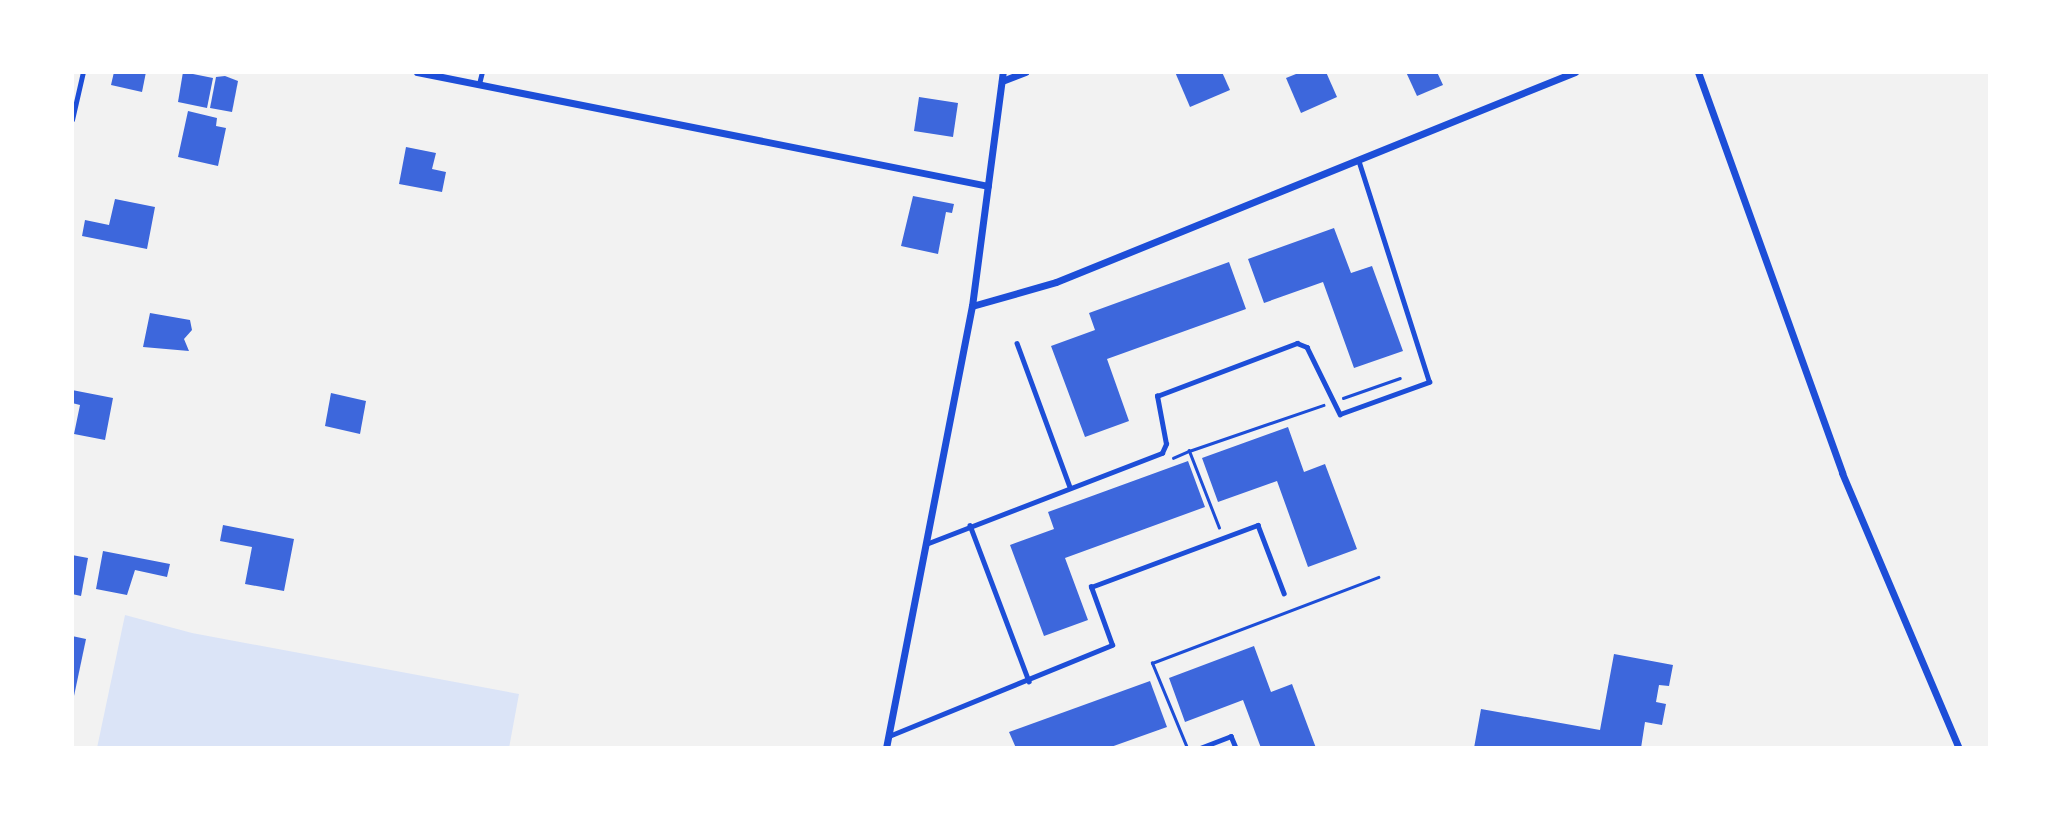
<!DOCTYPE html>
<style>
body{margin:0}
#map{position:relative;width:2062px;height:820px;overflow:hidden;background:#f2f2f2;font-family:"Fira Sans",sans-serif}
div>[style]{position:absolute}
.green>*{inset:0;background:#dbe4f7}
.building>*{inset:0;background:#3d67dc}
.path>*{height:2.5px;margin:-1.25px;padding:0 1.25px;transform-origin:1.25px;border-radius:1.25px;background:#1d4ed8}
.service>*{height:4.5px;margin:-2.25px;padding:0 2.25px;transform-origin:2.25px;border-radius:2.25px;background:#1d4ed8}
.minor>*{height:7px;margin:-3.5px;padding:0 3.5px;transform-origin:3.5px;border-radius:3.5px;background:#1d4ed8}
span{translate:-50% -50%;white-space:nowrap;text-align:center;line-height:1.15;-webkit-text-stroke:7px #fff;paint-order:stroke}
.frame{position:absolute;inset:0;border:74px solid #fff;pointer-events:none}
</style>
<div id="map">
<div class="green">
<i style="clip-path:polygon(125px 615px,192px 633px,519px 694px,509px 748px,97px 748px)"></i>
</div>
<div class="building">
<i style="clip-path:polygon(114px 72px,146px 72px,142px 92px,111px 85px)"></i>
<i style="clip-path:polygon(183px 72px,213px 78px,207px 108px,178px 102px)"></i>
<i style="clip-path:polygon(1175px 72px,1222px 72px,1230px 90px,1190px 107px)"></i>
<i style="clip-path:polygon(1301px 72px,1326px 72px,1337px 97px,1301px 113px,1286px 78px)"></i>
<i style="clip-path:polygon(1406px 72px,1437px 72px,1443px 85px,1417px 96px)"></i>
<i style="clip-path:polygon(225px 76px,238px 81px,232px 112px,210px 108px,216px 77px)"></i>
<i style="clip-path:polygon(919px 97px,958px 103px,953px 137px,914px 131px)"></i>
<i style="clip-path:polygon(188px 111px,217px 118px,216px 126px,226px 128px,218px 166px,178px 157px)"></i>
<i style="clip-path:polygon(406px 147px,436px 153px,432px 169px,446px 172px,442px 192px,399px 184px)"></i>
<i style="clip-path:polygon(913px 196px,954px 204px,952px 213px,946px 212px,938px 254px,901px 246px)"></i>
<i style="clip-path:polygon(115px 199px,155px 207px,147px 249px,82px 236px,85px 220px,109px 225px)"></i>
<i style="clip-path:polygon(1334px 228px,1351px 273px,1372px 266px,1403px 351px,1354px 368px,1323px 282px,1264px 303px,1248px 259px)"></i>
<i style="clip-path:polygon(1229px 262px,1246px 309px,1107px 359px,1129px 421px,1085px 437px,1051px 346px,1095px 330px,1089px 313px)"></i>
<i style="clip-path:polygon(150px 313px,190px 320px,192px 330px,184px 339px,189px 351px,143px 347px)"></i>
<i style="clip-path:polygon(72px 390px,113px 398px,105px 440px,74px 434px,80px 405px,72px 403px)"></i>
<i style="clip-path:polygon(331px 393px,366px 401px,360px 434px,325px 426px)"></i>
<i style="clip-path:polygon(1288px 427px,1304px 472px,1325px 464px,1357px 549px,1308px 567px,1277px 481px,1218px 502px,1202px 458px)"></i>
<i style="clip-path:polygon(1188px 461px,1205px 507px,1065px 558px,1088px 620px,1044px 636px,1010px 545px,1054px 529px,1048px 512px)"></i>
<i style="clip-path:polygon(223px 525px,294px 539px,284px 591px,245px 584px,252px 547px,220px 541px)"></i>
<i style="clip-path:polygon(103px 551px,170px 564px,167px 577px,135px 570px,127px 595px,96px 589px)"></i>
<i style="clip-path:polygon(72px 555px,88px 558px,81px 596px,72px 594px)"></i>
<i style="clip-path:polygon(72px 636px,86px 639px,74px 696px,72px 695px)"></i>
<i style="clip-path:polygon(1254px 646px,1271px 692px,1292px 684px,1316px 748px,1261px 748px,1243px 700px,1185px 722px,1169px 678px)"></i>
<i style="clip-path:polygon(1614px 654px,1673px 665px,1669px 686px,1659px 685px,1656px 702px,1666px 704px,1662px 725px,1645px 722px,1641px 748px,1474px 748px,1481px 709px,1600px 730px)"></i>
<i style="clip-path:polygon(1150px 681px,1167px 727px,1108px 748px,1016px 748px,1009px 732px)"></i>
</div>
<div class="path">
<i style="left:1343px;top:398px;width:60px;rotate:-19.3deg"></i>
<i style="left:1173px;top:458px;width:17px;rotate:-24deg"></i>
<i style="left:1219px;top:528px;width:83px;rotate:-111.3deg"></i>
<i style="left:1189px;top:451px;width:142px;rotate:-18.9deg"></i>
<i style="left:1187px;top:748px;width:92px;rotate:-112.4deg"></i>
<i style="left:1152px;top:663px;width:242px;rotate:-20.8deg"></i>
</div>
<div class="service">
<i style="left:479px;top:84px;width:12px;rotate:-76deg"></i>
<i style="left:72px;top:120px;width:49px;rotate:-77.1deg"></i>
<i style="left:1017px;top:343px;width:153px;rotate:69.8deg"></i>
<i style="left:970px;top:525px;width:167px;rotate:69.3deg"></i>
<i style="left:926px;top:544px;width:253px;rotate:-21.1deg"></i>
<i style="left:1162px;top:453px;width:10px;rotate:-66deg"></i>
<i style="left:1166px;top:444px;width:49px;rotate:-100.6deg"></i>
<i style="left:1157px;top:396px;width:150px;rotate:-20.7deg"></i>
<i style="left:1297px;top:343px;width:11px;rotate:22deg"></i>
<i style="left:1307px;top:347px;width:75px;rotate:63.8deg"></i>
<i style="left:1340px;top:414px;width:95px;rotate:-19.8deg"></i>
<i style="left:1429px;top:382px;width:233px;rotate:-107.7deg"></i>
<i style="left:889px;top:736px;width:241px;rotate:-22.2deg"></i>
<i style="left:1112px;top:645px;width:62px;rotate:-109.9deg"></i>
<i style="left:1091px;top:587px;width:178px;rotate:-20.4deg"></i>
<i style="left:1258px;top:525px;width:73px;rotate:69.1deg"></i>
<i style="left:1200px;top:748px;width:33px;rotate:-21deg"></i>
<i style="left:1231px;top:736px;width:13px;rotate:67deg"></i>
</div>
<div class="minor">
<i style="left:417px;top:72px;width:582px;rotate:11.29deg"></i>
<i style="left:1698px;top:72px;width:426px;rotate:70.2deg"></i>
<i style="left:1842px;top:473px;width:299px;rotate:67deg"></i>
<i style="left:1002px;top:81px;width:25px;rotate:-21deg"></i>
<i style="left:972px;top:306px;width:87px;rotate:-15.9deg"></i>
<i style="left:1056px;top:282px;width:560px;rotate:-22.03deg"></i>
<i style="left:886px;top:748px;width:450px;rotate:-79deg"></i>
<i style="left:972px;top:306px;width:236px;rotate:-82.5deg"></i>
</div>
<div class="frame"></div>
</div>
